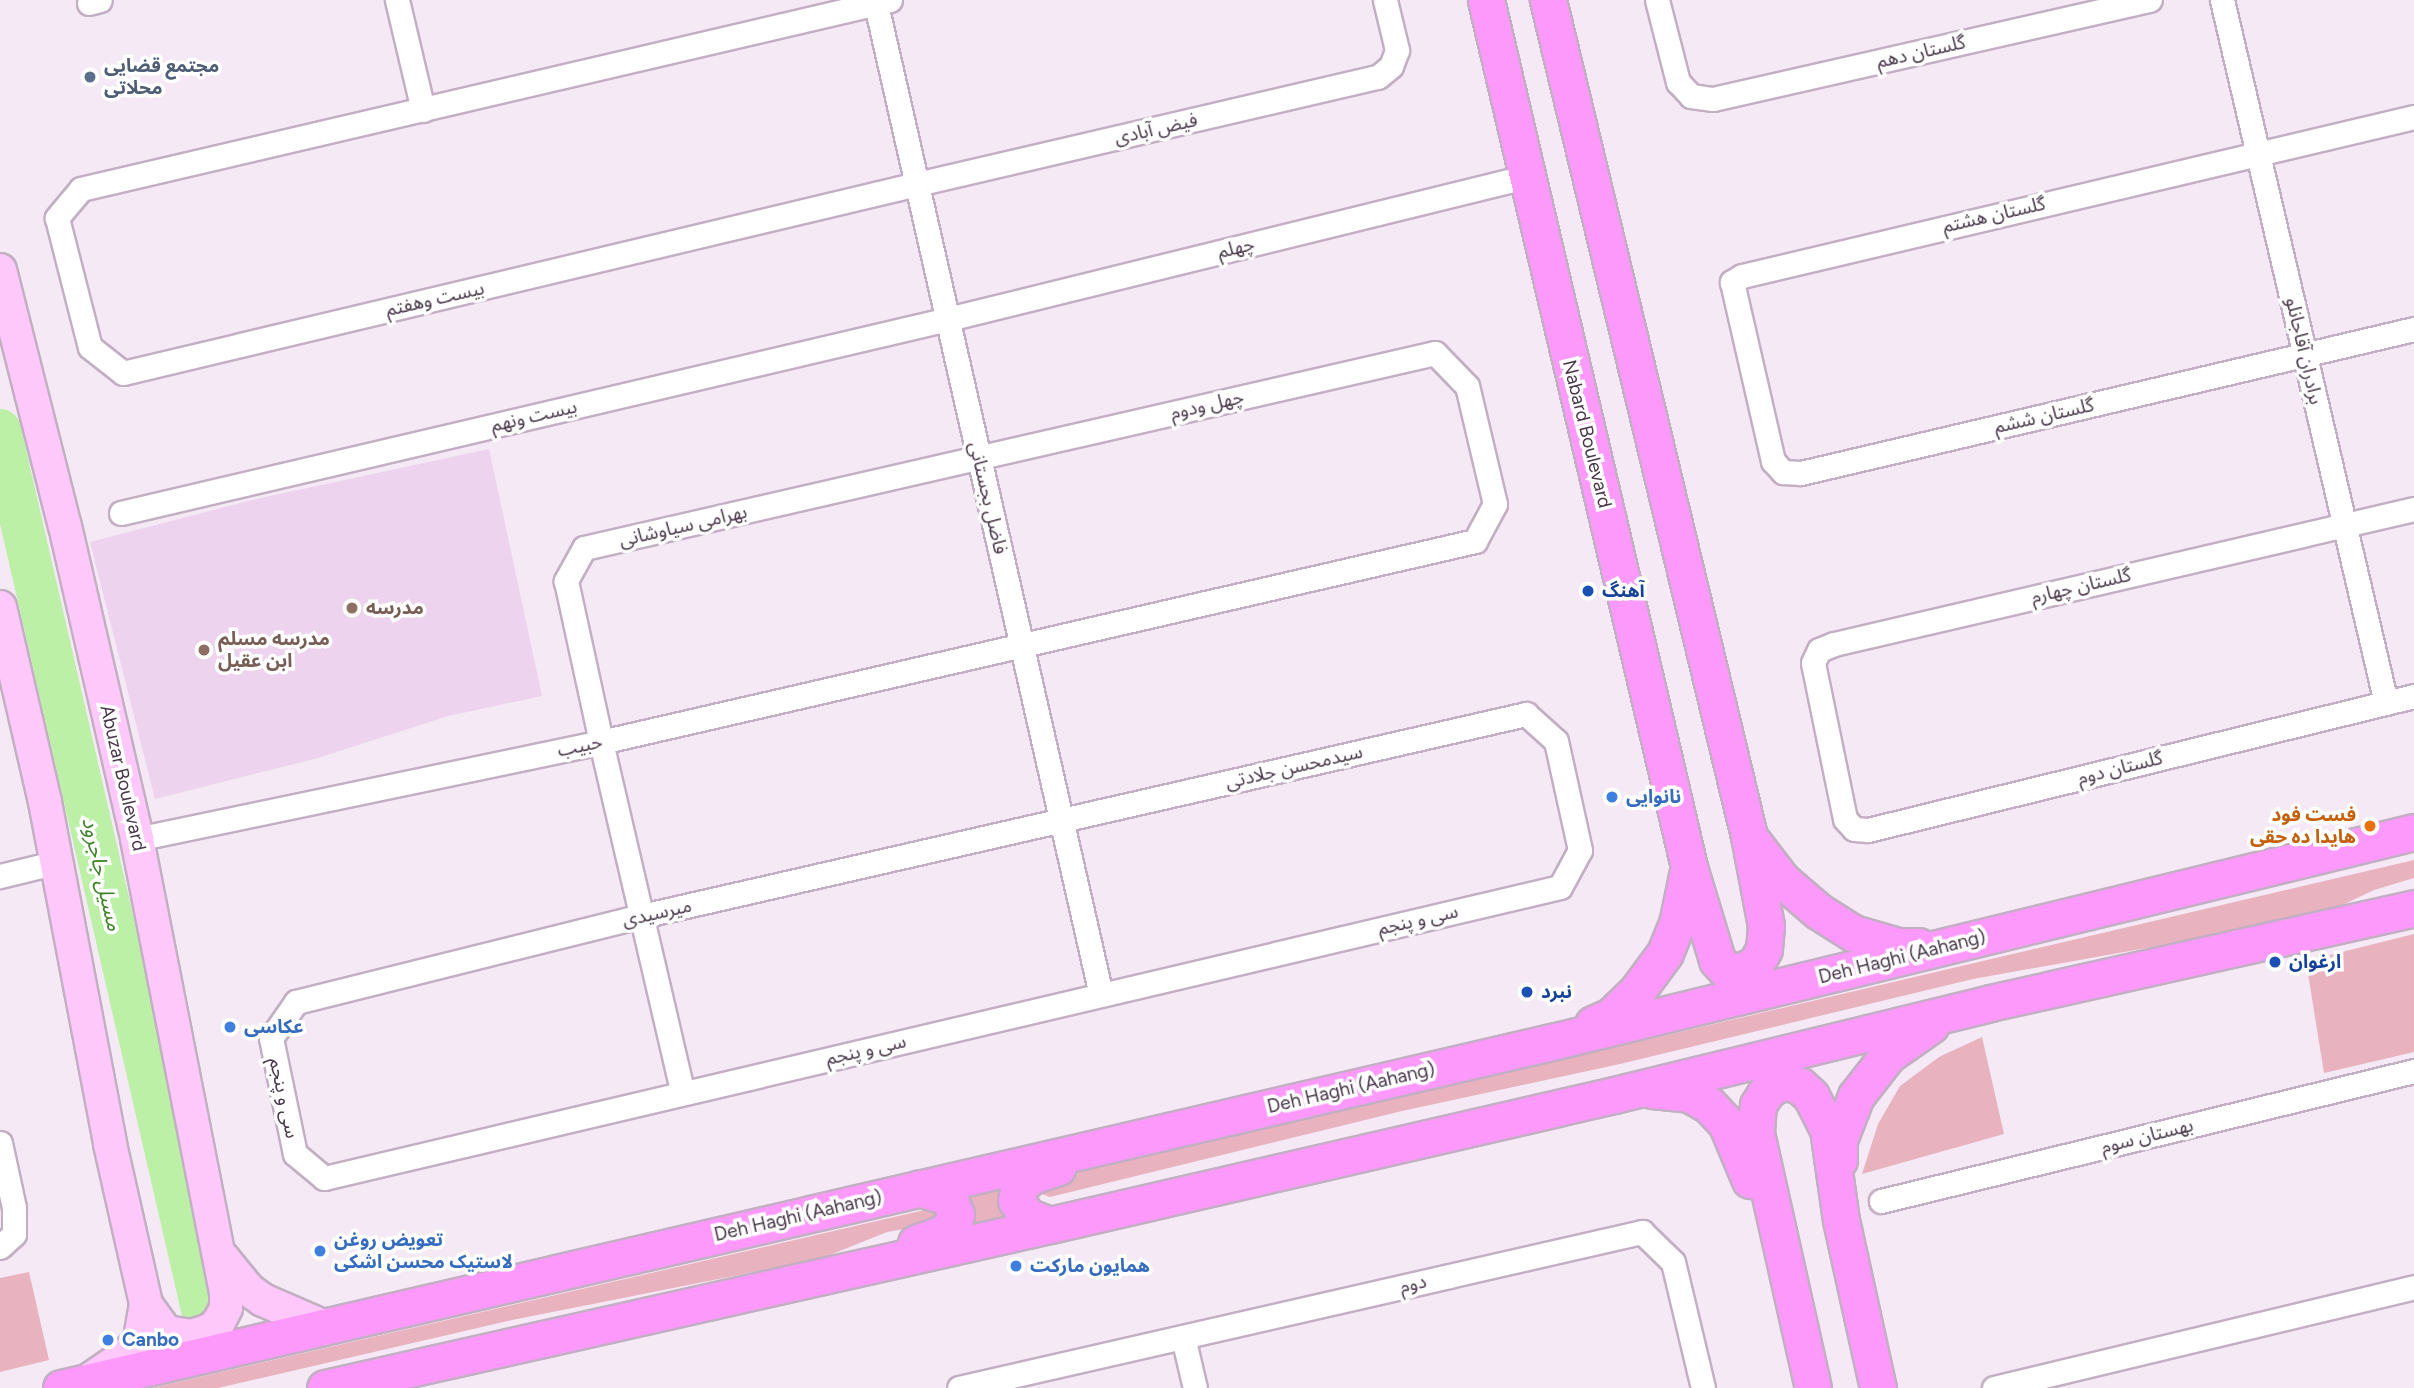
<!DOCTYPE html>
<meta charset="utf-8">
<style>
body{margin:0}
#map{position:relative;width:2414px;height:1388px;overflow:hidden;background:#f4e9f4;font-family:Figtree,"Noto Sans Arabic",sans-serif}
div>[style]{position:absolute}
.education>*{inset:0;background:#edd3ed}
.green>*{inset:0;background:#e8b2bf}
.river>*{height:42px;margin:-21px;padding:0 21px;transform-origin:21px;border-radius:21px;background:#bbf0a6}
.roads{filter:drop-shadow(2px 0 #c3afc3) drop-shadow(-2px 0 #c3afc3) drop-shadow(0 2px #c3afc3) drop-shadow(0 -2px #c3afc3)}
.street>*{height:23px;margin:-11.5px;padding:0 11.5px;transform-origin:11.5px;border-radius:11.5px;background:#fff}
.secondary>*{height:32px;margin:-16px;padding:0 16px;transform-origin:16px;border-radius:16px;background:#fec9fa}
.primary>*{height:35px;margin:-17.5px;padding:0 17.5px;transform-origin:17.5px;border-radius:17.5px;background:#fd99fb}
.dots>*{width:19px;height:19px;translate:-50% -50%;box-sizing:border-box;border:4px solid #fff;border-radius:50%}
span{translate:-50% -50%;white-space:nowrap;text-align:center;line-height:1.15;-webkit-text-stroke:7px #fff;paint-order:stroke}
.street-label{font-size:19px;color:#473748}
.service-label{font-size:19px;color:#4e5e75;font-weight:700}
.left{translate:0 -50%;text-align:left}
.transit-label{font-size:19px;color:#164399;font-weight:700}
.education-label{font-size:19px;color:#785e54;font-weight:700}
.shop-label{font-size:19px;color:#366cbe;font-weight:700}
.food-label{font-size:19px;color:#c56008;font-weight:700}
.right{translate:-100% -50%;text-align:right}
.water-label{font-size:21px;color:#3f8327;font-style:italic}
</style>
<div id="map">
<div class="education">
<i style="clip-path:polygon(489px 449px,542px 696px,448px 716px,318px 758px,155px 799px,90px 542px,252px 500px)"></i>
</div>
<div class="green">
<i style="clip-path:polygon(2414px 860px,2414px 878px,2374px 890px,2315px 918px,1973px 979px,1620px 1064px,1402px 1111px,1050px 1197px,1036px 1192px,1046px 1180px,1131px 1155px,1375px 1099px,1501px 1074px)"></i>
<i style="clip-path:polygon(2414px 934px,2414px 1052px,2324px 1073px,2306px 961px)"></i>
<i style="clip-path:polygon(1982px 1037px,2004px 1134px,1862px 1174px,1878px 1124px,1900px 1086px,1939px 1057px)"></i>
<i style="clip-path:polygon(1000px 1185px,1001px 1199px,1022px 1223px,963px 1237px,971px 1221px,972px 1208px,955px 1188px)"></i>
<i style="clip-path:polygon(933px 1208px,939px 1217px,933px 1224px,887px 1232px,820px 1259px,512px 1320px,218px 1388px,152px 1388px)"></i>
<i style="clip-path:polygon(29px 1272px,49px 1360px,0 1372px,0 1278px)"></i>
</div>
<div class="river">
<i style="left:0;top:430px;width:911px;rotate:77.06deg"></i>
</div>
<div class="roads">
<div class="street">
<i style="left:397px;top:0;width:113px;rotate:76.7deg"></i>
<i style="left:875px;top:0;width:1020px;rotate:77.2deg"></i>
<i style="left:890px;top:0;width:831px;rotate:166.85deg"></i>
<i style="left:81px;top:189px;width:38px;rotate:130deg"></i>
<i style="left:57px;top:218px;width:133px;rotate:75.7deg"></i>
<i style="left:90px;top:347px;width:42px;rotate:38.2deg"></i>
<i style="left:123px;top:373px;width:816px;rotate:-13.39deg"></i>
<i style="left:917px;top:184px;width:473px;rotate:-13.1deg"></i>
<i style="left:1378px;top:77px;width:17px;rotate:-40deg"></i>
<i style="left:1391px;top:66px;width:17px;rotate:-69deg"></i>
<i style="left:1397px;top:50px;width:51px;rotate:-103.5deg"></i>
<i style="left:1657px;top:0;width:85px;rotate:75.6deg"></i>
<i style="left:1678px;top:82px;width:19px;rotate:47deg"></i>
<i style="left:1691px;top:96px;width:22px;rotate:8deg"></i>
<i style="left:1713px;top:99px;width:448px;rotate:-12.8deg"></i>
<i style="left:2222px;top:0;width:722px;rotate:76.87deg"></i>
<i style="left:89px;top:3px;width:11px;rotate:-15deg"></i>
<i style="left:2414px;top:117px;width:691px;rotate:166.69deg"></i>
<i style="left:1742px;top:276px;width:12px;rotate:149deg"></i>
<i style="left:1732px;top:282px;width:184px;rotate:77.1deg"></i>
<i style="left:1773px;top:461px;width:15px;rotate:48deg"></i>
<i style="left:1783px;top:472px;width:18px;rotate:3deg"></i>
<i style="left:1801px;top:473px;width:630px;rotate:-13.22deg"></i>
<i style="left:2414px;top:509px;width:596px;rotate:166.9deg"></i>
<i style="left:1834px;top:644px;width:16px;rotate:158deg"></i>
<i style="left:1819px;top:650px;width:14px;rotate:115deg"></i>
<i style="left:1813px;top:663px;width:159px;rotate:78.4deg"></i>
<i style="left:1845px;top:819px;width:13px;rotate:48deg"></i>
<i style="left:1854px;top:829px;width:14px;rotate:4deg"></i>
<i style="left:1868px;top:830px;width:562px;rotate:-13.79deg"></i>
<i style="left:121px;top:513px;width:849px;rotate:-13.2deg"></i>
<i style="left:948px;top:319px;width:594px;rotate:-13.83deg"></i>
<i style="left:1526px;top:714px;width:40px;rotate:42deg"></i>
<i style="left:1556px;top:741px;width:112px;rotate:77.6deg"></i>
<i style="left:1580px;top:850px;width:42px;rotate:118.4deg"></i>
<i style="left:1560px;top:887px;width:1270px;rotate:166.75deg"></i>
<i style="left:324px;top:1178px;width:38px;rotate:-140deg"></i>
<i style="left:295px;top:1154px;width:118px;rotate:-101.7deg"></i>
<i style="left:271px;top:1038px;width:44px;rotate:-55.2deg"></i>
<i style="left:296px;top:1002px;width:357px;rotate:-14deg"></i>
<i style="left:642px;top:916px;width:907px;rotate:-12.87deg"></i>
<i style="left:137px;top:839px;width:474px;rotate:-11.8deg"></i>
<i style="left:601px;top:742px;width:897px;rotate:-12.95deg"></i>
<i style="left:1475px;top:541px;width:42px;rotate:-61.6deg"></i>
<i style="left:1495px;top:504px;width:121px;rotate:-103.3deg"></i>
<i style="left:1467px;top:386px;width:46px;rotate:-134.1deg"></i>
<i style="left:1435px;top:353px;width:873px;rotate:167.09deg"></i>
<i style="left:584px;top:548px;width:38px;rotate:119deg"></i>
<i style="left:566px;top:581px;width:165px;rotate:77.7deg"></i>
<i style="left:601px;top:742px;width:360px;rotate:76.9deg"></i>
<i style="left:0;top:876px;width:60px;rotate:-13.6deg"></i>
<i style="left:0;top:1143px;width:66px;rotate:77.8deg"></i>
<i style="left:14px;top:1208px;width:26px;rotate:90deg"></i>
<i style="left:14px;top:1234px;width:19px;rotate:137deg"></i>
<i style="left:1881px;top:1201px;width:549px;rotate:-13.71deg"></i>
<i style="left:1183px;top:1337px;width:52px;rotate:76.8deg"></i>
<i style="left:959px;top:1388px;width:701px;rotate:-12.87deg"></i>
<i style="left:1642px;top:1232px;width:43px;rotate:44.1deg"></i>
<i style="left:1673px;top:1262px;width:130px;rotate:76.6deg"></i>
<i style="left:1994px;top:1388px;width:432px;rotate:-13.5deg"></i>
</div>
<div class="secondary">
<i style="left:0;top:270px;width:264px;rotate:75.8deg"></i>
<i style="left:65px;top:526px;width:321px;rotate:77deg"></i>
<i style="left:137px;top:839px;width:461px;rotate:78.9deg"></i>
<i style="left:226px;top:1291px;width:17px;rotate:90deg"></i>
<i style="left:226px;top:1308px;width:16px;rotate:117deg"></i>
<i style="left:219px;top:1322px;width:12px;rotate:138deg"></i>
<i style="left:210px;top:1330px;width:19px;rotate:162deg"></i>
<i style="left:192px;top:1336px;width:26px;rotate:-171deg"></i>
<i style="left:166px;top:1332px;width:34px;rotate:-126deg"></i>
<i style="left:0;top:607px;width:200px;rotate:77deg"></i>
<i style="left:45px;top:802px;width:348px;rotate:79.2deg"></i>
<i style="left:110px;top:1144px;width:164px;rotate:77.3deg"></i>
<i style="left:146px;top:1304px;width:36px;rotate:100deg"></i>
<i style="left:140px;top:1339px;width:16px;rotate:128deg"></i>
<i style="left:130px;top:1352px;width:46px;rotate:145.6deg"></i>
<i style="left:222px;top:1257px;width:43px;rotate:50.7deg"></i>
<i style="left:249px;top:1290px;width:17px;rotate:36deg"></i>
<i style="left:263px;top:1300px;width:68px;rotate:23.5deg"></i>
</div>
<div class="primary">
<i style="left:1486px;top:0;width:890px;rotate:76.82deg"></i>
<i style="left:1689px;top:867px;width:97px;rotate:73.2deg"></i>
<i style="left:1717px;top:960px;width:13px;rotate:48deg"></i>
<i style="left:1726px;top:970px;width:13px;rotate:9deg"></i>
<i style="left:1739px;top:972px;width:19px;rotate:-25deg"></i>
<i style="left:1756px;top:964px;width:17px;rotate:-62deg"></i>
<i style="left:1764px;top:949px;width:23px;rotate:-85deg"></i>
<i style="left:1766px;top:926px;width:92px;rotate:-100.7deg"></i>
<i style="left:1749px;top:836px;width:860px;rotate:-103.52deg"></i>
<i style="left:1753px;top:842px;width:48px;rotate:52.7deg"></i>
<i style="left:1782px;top:880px;width:48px;rotate:40.7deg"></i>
<i style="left:1818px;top:911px;width:41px;rotate:32.2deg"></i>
<i style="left:1853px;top:933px;width:47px;rotate:16.1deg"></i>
<i style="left:1898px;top:946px;width:20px"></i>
<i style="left:1593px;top:1024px;width:20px;rotate:-24deg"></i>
<i style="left:1611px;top:1016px;width:36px;rotate:-44deg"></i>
<i style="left:1637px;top:991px;width:47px;rotate:-53.6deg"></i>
<i style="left:1665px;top:953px;width:31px;rotate:-68deg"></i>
<i style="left:1677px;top:924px;width:54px;rotate:-78.3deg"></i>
<i style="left:1652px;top:1090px;width:37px;rotate:6deg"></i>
<i style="left:1689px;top:1094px;width:23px;rotate:29deg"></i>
<i style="left:1709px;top:1105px;width:25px;rotate:47deg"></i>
<i style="left:1726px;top:1123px;width:62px;rotate:67.2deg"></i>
<i style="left:1839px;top:1160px;width:20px;rotate:-90deg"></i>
<i style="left:1839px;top:1140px;width:47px;rotate:-68.9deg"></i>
<i style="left:1856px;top:1096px;width:52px;rotate:-52deg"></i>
<i style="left:1888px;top:1055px;width:52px;rotate:-34.9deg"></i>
<i style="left:1050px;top:1225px;width:25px;rotate:-159deg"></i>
<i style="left:1027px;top:1216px;width:19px;rotate:-125deg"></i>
<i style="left:1016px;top:1200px;width:13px;rotate:-77deg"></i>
<i style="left:1019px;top:1187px;width:16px;rotate:-43deg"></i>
<i style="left:1031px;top:1176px;width:28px;rotate:-18deg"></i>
<i style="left:916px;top:1243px;width:30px;rotate:-20deg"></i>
<i style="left:944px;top:1233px;width:16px;rotate:-50deg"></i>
<i style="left:954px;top:1221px;width:7px;rotate:-74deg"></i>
<i style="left:956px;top:1214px;width:19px;rotate:-115deg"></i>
<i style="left:948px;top:1197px;width:30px;rotate:-163deg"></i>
<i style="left:61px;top:1388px;width:1535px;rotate:-13.07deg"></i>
<i style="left:1556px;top:1041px;width:883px;rotate:-13.69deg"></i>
<i style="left:325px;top:1388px;width:743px;rotate:-12.67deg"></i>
<i style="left:1050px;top:1225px;width:579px;rotate:-12.98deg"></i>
<i style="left:1614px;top:1095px;width:387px;rotate:-13.7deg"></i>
<i style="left:1990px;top:1003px;width:435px;rotate:-12.6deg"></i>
<i style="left:1813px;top:1388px;width:262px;rotate:-102.6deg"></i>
<i style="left:1756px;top:1132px;width:27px;rotate:-86deg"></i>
<i style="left:1758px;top:1105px;width:15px;rotate:-58deg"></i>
<i style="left:1766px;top:1092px;width:11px;rotate:-38deg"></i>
<i style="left:1775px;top:1085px;width:13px;rotate:-13deg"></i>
<i style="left:1788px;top:1082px;width:13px;rotate:18deg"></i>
<i style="left:1800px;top:1086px;width:15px;rotate:42deg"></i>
<i style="left:1811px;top:1096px;width:37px;rotate:63deg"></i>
<i style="left:1828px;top:1129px;width:92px;rotate:81.9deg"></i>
<i style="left:1841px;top:1220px;width:172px;rotate:77.6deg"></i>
</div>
</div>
<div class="dots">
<i style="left:90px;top:77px;background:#5c6f8a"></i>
<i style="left:1588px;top:591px;background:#1a4fb4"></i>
<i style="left:352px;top:608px;background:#8d6e63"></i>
<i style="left:204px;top:650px;background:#8d6e63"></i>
<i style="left:1612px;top:797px;background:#3f7fe0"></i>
<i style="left:2370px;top:826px;background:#e8710a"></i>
<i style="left:2275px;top:962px;background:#1a4fb4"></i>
<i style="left:1527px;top:992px;background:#1a4fb4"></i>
<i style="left:230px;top:1027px;background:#3f7fe0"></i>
<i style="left:320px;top:1251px;background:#3f7fe0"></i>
<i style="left:1016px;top:1266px;background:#3f7fe0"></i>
<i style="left:108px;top:1340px;background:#3f7fe0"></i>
</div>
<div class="street-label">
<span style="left:1921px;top:52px;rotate:-13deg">گلستان دهم</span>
<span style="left:1156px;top:129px;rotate:-13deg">فیض آبادی</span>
<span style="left:1994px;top:215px;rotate:-13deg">گلستان هشتم</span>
<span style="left:1236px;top:248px;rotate:-14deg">چهلم</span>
<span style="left:435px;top:299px;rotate:-13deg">بیست وهفتم</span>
<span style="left:2304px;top:351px;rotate:77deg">برادران آقاجانلو</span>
<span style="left:1207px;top:405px;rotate:-13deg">چهل ودوم</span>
<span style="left:534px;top:416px;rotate:-13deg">بیست ونهم</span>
<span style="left:2044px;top:416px;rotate:-13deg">گلستان ششم</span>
<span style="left:1587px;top:434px;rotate:76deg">Nabard Boulevard</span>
<span style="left:988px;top:498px;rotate:77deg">فاضل بجستانی</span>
<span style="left:683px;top:526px;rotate:-13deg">بهرامی سیاوشانی</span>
<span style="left:2081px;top:586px;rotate:-13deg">گلستان چهارم</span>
<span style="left:580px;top:746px;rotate:-12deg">حبیب</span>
<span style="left:1294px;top:767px;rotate:-13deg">سیدمحسن جلادتی</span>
<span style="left:2120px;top:768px;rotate:-14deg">گلستان دوم</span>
<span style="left:123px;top:778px;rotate:77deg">Abuzar Boulevard</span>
<span style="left:657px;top:913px;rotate:-13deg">میرسیدی</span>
<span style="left:1418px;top:920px;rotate:-13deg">سی و پنجم</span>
<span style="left:1902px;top:957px;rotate:-14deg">Deh Haghi (Aahang)</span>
<span style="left:866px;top:1050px;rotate:-13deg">سی و پنجم</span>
<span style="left:1351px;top:1088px;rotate:-13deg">Deh Haghi (Aahang)</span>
<span style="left:284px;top:1098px;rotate:78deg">سی و پنجم</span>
<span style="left:2147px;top:1136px;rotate:-14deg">بهستان سوم</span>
<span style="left:798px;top:1216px;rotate:-13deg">Deh Haghi (Aahang)</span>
<span style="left:1413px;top:1284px;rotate:-13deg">دوم</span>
</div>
<div class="service-label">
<span class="left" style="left:104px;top:77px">مجتمع قضایی<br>محلاتی</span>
</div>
<div class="transit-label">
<span class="left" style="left:1602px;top:591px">آهنگ</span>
<span class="left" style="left:2289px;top:962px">ارغوان</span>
<span class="left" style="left:1541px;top:992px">نبرد</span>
</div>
<div class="education-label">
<span class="left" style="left:366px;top:608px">مدرسه</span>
<span class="left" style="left:218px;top:650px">مدرسه مسلم<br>ابن عقیل</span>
</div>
<div class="shop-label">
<span class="left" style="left:1626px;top:797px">نانوایی</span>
<span class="left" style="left:244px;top:1027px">عکاسى</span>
<span class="left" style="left:334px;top:1251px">تعویض روغن<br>لاستیک محسن اشکی</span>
<span class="left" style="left:1030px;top:1266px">همایون مارکت</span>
<span class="left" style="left:122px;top:1340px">Canbo</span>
</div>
<div class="food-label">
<span class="right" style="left:2356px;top:826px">فست فود<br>هایدا ده حقی</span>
</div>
<div class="water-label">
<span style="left:102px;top:874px;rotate:77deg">مسیل جاجرود</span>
</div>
</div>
